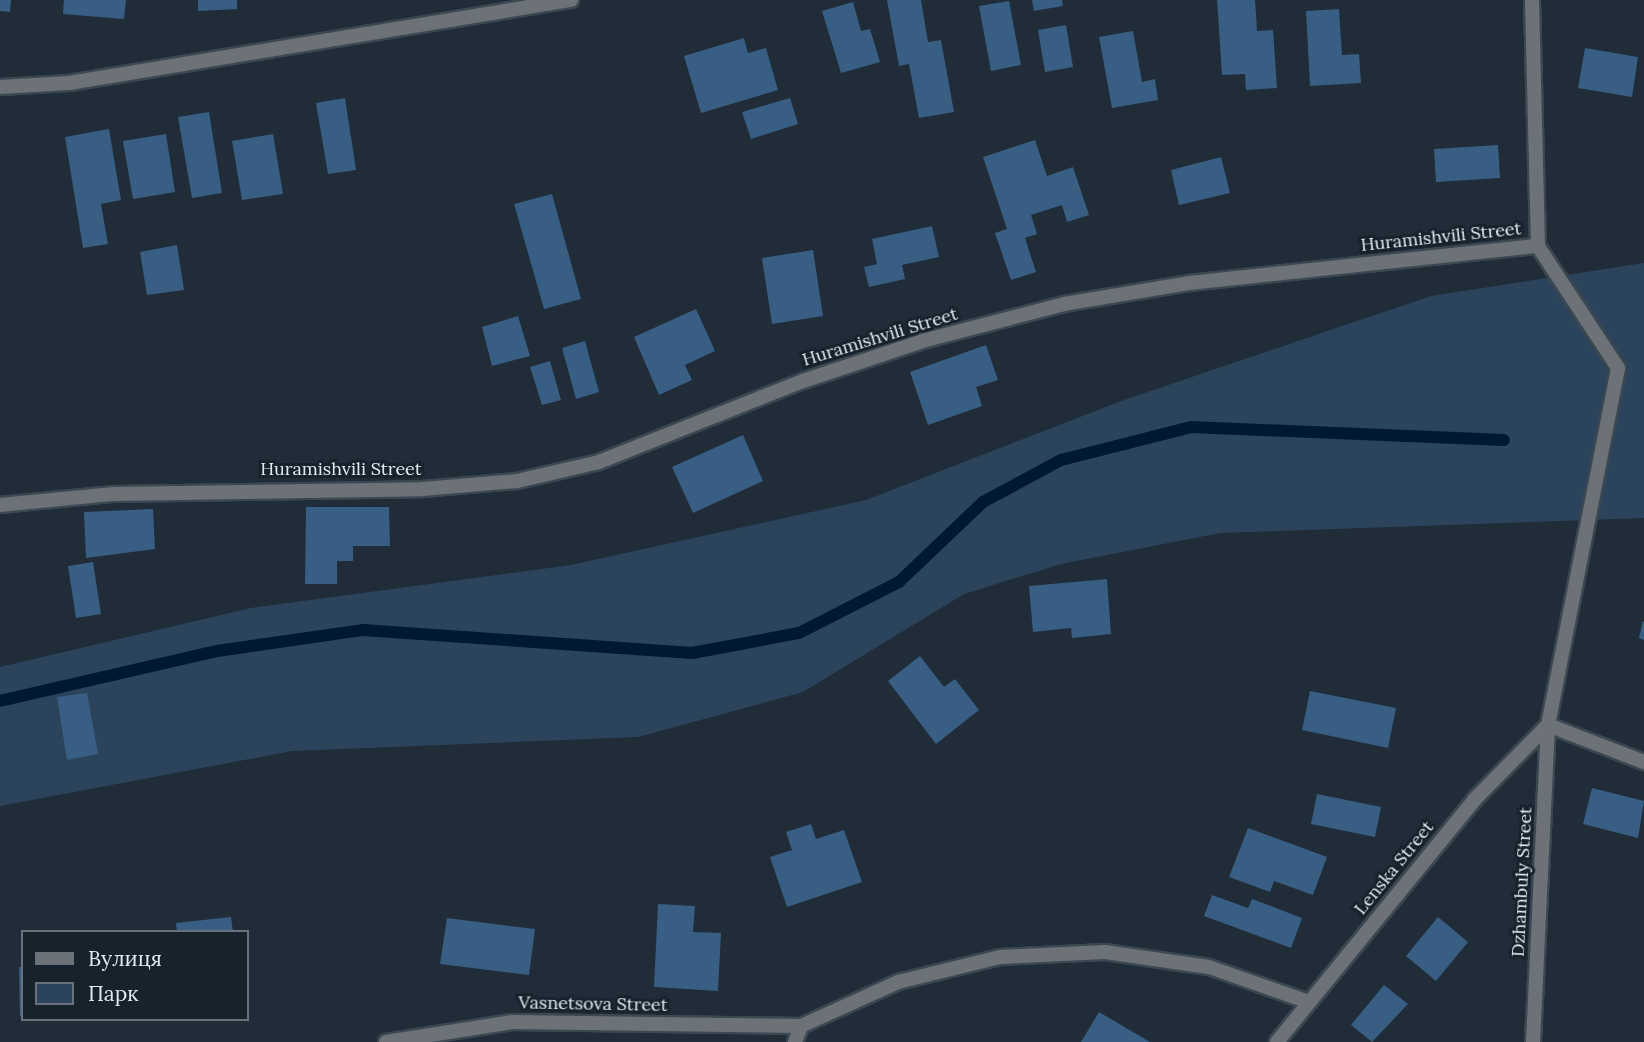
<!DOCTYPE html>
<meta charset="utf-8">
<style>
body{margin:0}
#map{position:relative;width:1644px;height:1042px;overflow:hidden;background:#202c37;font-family:Lora,serif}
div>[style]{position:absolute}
.green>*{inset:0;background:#2b445c}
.stream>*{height:12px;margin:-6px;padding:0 6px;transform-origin:6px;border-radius:6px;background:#001831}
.building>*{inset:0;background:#385e84}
.roads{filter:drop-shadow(2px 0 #3b4751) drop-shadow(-2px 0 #3b4751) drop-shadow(0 2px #3b4751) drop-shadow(0 -2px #3b4751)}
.street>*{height:14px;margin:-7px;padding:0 7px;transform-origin:7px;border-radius:7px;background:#6d7278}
span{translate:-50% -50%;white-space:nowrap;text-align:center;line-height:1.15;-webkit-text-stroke:6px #17222d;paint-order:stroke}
.street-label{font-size:18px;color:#e3ebf2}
.legend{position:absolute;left:21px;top:930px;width:228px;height:91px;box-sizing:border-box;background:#17222d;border:2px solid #69727c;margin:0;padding:9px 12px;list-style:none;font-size:21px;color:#e3ebf2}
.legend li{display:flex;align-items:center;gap:14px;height:35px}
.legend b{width:35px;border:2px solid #69727c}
</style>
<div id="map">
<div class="green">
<i style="clip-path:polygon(1644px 263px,1644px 518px,1220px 533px,1061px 564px,964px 594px,803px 692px,638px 737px,292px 751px,0 806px,0 667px,251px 608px,571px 565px,866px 500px,1124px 400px,1431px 296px)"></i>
</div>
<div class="stream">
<i style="left:0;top:701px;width:223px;rotate:-13deg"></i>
<i style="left:217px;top:651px;width:148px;rotate:-8.2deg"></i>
<i style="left:363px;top:630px;width:330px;rotate:4deg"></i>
<i style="left:692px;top:653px;width:109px;rotate:-10.6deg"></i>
<i style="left:799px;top:633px;width:112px;rotate:-27deg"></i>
<i style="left:899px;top:582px;width:116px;rotate:-43.6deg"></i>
<i style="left:983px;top:502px;width:89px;rotate:-28.3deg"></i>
<i style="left:1061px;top:460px;width:134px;rotate:-14.2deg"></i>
<i style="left:1191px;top:427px;width:313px;rotate:2.4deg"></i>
</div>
<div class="building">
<i style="clip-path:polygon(0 0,11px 0,10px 12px,0 11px)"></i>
<i style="clip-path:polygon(64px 0,126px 0,124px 19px,63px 14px)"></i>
<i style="clip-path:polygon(198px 0,237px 0,237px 9px,198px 11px)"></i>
<i style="clip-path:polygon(887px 0,921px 0,928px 42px,941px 40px,954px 112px,919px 118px,909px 64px,899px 66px)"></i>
<i style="clip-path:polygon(1032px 0,1062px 0,1063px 6px,1034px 11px)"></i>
<i style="clip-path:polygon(1217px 0,1255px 0,1257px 31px,1273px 30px,1277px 88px,1246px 90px,1245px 74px,1222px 75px)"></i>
<i style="clip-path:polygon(1009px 1px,1021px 65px,991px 71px,979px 6px)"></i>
<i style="clip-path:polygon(853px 2px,861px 31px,870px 29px,880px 62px,841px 73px,822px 11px)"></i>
<i style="clip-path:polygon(1339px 9px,1342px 55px,1359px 54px,1361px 83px,1310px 86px,1306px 11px)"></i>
<i style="clip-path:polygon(1066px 25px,1073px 67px,1045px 72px,1038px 30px)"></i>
<i style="clip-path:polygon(1133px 31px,1142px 82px,1155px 79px,1158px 100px,1112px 108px,1099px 37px)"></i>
<i style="clip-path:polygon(744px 38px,748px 53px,766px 48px,778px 90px,701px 113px,684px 56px)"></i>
<i style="clip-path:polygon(1585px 48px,1638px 57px,1632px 97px,1578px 88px)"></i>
<i style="clip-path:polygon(345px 98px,356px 170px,328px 174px,316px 103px)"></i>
<i style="clip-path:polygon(790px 98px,798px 124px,751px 139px,742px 112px)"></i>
<i style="clip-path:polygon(209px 112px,222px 193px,192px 198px,178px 117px)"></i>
<i style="clip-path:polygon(109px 129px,121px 200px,101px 204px,108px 244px,83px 248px,65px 137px)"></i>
<i style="clip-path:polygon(166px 134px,175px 192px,133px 199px,123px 141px)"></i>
<i style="clip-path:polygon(273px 134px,283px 194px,242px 200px,232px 141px)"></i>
<i style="clip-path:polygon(1035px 140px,1047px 176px,1073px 167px,1089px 215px,1067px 222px,1062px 205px,1031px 215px,1037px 234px,1025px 238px,1036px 272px,1011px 280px,995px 233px,1007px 229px,983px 157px)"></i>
<i style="clip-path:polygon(1498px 145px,1500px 178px,1436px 182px,1434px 149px)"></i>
<i style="clip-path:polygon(1221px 157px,1230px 193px,1179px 205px,1171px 170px)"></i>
<i style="clip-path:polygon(552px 194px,581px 299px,544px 309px,514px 204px)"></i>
<i style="clip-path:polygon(932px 226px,939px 257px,902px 265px,905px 279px,869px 287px,864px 267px,877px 264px,872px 239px)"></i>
<i style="clip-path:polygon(177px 245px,184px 290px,147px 295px,140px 252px)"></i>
<i style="clip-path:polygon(813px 250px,823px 316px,772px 324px,762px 258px)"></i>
<i style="clip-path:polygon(696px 309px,715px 351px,685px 365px,692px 380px,659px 395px,634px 337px)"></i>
<i style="clip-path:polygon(518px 316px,530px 356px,492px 366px,482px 327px)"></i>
<i style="clip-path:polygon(585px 341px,599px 392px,576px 399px,562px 348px)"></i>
<i style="clip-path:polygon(986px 345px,998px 380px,976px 387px,982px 406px,928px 425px,910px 372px)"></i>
<i style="clip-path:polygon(550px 361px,561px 400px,542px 405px,530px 367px)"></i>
<i style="clip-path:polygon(743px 435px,763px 481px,693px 513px,672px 467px)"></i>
<i style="clip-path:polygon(306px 507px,389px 507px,390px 546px,353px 546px,353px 561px,337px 561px,337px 584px,305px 584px)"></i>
<i style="clip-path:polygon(153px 509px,155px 549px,86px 558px,84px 512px)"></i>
<i style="clip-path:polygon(93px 562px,101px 614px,76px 618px,68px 566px)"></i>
<i style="clip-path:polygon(1107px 579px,1111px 634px,1072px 638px,1071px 628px,1033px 632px,1029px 586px)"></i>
<i style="clip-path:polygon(1643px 621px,1644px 622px,1644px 640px,1639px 638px)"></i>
<i style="clip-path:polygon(920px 656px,944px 687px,955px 679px,979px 710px,936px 744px,888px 681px)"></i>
<i style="clip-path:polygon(1310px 691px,1396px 708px,1388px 748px,1302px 730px)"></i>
<i style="clip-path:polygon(87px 693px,98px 754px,67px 760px,57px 697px)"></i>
<i style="clip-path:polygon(1592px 788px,1644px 801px,1638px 838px,1583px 824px)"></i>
<i style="clip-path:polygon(1317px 794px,1381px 807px,1375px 837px,1311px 824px)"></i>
<i style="clip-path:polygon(811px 824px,816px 839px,844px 830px,862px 882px,787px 907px,770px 857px,792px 850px,786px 832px)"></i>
<i style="clip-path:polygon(1248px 828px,1327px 857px,1313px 895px,1274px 881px,1270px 892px,1229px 877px)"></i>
<i style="clip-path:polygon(1212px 895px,1248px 908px,1252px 899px,1302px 918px,1291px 948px,1204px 916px)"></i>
<i style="clip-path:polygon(658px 904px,695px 906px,693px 932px,721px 933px,718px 991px,654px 987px)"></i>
<i style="clip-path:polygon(231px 917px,233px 932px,177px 932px,176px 923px)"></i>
<i style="clip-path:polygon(1438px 917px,1468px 942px,1436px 981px,1406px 956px)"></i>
<i style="clip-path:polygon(447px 918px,535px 929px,529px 975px,440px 964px)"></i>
<i style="clip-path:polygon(19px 967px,23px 967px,23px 1016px,20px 1016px)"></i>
<i style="clip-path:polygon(1384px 985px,1408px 1004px,1372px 1042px,1351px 1025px)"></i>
<i style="clip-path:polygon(1099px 1012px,1150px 1042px,1081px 1042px)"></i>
</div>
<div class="roads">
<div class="street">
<i style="left:1532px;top:0;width:246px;rotate:88.6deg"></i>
<i style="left:0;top:87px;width:69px;rotate:-3.3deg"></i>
<i style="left:69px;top:83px;width:509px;rotate:-9.39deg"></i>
<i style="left:0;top:505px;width:114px;rotate:-5.6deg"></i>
<i style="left:113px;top:494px;width:310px;rotate:-0.9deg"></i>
<i style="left:423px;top:489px;width:94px;rotate:-4.9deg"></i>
<i style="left:517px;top:481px;width:84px;rotate:-13deg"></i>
<i style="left:599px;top:462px;width:219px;rotate:-21.7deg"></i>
<i style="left:803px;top:381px;width:130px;rotate:-18.4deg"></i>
<i style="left:926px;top:340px;width:143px;rotate:-14.6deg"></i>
<i style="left:1064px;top:304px;width:127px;rotate:-9.5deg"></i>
<i style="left:1189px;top:283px;width:351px;rotate:-6.1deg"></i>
<i style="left:1548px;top:725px;width:103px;rotate:21.1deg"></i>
<i style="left:386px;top:1042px;width:128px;rotate:-9deg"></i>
<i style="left:512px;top:1022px;width:289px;rotate:0.8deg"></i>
<i style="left:801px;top:1026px;width:107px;rotate:-24.4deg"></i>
<i style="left:898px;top:982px;width:105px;rotate:-13.8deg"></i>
<i style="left:1000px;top:957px;width:105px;rotate:-2.7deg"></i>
<i style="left:1105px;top:952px;width:105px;rotate:8.2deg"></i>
<i style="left:1209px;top:967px;width:106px;rotate:19.3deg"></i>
<i style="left:795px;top:1042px;width:17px;rotate:-69deg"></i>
<i style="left:1277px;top:1042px;width:313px;rotate:-50.8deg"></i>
<i style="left:1475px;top:799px;width:104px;rotate:-45.4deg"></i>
<i style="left:1533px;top:1042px;width:317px;rotate:-87.3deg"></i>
<i style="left:1548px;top:725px;width:364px;rotate:-78.9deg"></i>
<i style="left:1618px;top:368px;width:146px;rotate:-123.3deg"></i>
</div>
</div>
<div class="street-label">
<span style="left:1441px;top:237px;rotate:-6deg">Huramishvili Street</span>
<span style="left:880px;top:337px;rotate:-17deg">Huramishvili Street</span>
<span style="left:341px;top:469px">Huramishvili Street</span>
<span style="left:1394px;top:868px;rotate:-51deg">Lenska Street</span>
<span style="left:1522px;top:882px;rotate:-87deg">Dzhambuly Street</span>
<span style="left:593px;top:1004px;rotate:1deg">Vasnetsova Street</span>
</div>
<ul class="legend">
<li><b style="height:9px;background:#6d7278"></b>Вулиця</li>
<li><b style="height:19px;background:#2b445c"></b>Парк</li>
</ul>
</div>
